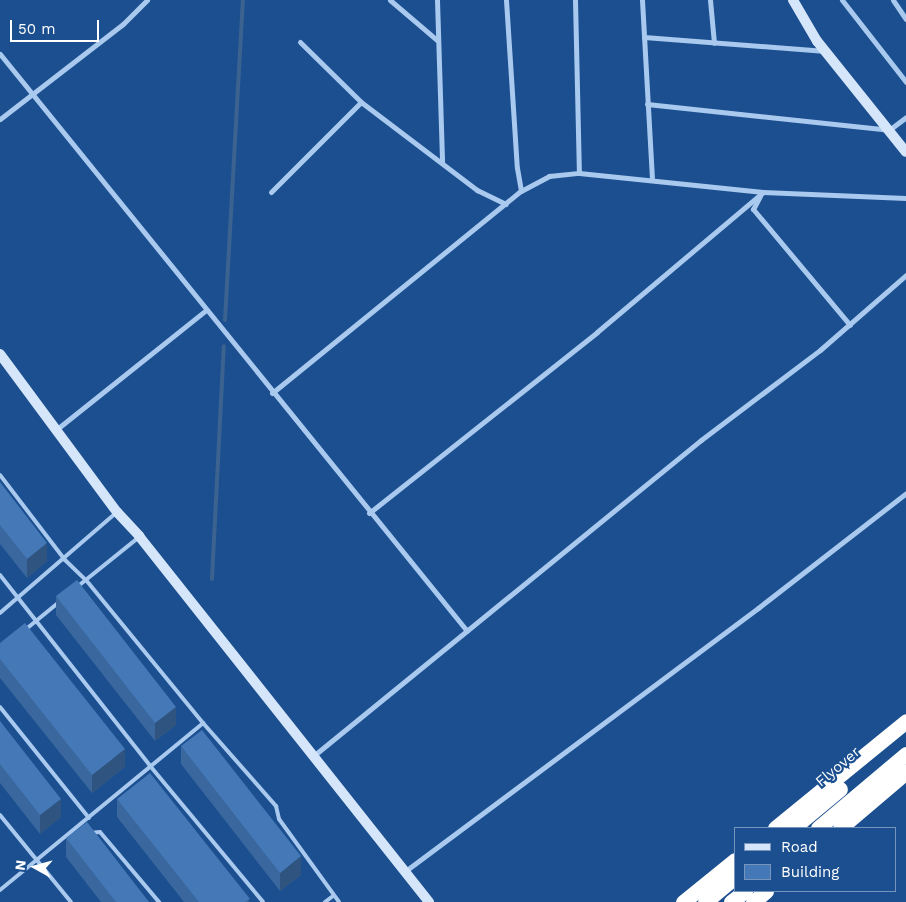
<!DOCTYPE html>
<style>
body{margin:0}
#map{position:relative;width:906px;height:902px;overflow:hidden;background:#1b4f8f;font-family:"Work Sans",sans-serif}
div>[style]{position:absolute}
.stream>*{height:4px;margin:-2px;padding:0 2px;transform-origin:2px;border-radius:2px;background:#3c6290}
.lane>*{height:4px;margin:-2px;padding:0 2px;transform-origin:2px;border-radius:2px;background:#a9c9ee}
.street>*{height:5px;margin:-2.5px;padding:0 2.5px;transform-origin:2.5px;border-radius:2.5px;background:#a9c9ee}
.secondary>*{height:10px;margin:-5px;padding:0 5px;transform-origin:5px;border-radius:5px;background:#d6e6fa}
.highway>*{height:15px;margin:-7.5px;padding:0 7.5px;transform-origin:7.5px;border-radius:7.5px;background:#fff}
.wall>*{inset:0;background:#3a679d}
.shaded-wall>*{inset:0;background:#305480}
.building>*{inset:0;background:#4478b7}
span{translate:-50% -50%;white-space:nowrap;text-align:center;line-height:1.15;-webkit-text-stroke:4.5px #1b4f8f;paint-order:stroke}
.street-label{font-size:15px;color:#fff}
.legend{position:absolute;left:734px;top:827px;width:162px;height:65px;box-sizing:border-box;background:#1b4f8f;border:1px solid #7695bc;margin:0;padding:6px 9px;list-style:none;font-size:15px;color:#fff}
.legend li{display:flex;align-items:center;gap:10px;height:25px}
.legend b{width:25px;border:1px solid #7695bc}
.north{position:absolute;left:10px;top:842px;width:50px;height:50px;-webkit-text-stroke:4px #1b4f8f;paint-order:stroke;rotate:277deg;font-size:14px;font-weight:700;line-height:20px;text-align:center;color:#fff}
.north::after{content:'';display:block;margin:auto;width:18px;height:22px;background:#fff;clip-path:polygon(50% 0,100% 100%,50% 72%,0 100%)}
.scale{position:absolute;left:10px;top:20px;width:89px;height:22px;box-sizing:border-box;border:2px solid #fff;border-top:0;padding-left:6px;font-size:15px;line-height:18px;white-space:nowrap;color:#fff;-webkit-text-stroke:4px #1b4f8f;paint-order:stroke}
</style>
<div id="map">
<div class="stream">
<i style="left:225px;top:320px;width:321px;rotate:-86.8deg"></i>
<i style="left:212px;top:579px;width:233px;rotate:-87.1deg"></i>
</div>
<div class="lane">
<i style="left:0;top:475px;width:107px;rotate:52.6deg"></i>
<i style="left:65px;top:560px;width:29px;rotate:44deg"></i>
<i style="left:86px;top:580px;width:185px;rotate:50.7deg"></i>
<i style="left:0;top:575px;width:244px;rotate:51.8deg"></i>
<i style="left:151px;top:767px;width:175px;rotate:50.3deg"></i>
<i style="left:77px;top:587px;width:78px;rotate:-38.8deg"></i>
<i style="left:0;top:613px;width:153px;rotate:-40.8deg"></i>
<i style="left:25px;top:630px;width:43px;rotate:-39.3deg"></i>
<i style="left:0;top:707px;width:142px;rotate:51.3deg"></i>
<i style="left:0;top:815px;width:112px;rotate:50.8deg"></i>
<i style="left:90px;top:833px;width:10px;rotate:-6deg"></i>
<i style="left:100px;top:832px;width:92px;rotate:49.9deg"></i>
<i style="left:0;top:890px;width:263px;rotate:-39.4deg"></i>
<i style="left:203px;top:723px;width:111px;rotate:48.7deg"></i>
<i style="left:276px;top:806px;width:13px;rotate:77deg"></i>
<i style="left:279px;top:819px;width:102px;rotate:54.1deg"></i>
<i style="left:325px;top:902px;width:10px;rotate:-37deg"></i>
</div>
<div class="street">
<i style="left:390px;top:0;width:63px;rotate:40.5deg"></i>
<i style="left:437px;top:0;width:163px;rotate:88.2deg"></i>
<i style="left:506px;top:0;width:168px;rotate:86.3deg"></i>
<i style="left:517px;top:168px;width:23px;rotate:80deg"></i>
<i style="left:575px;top:0;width:173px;rotate:88.7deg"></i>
<i style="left:642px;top:0;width:178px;rotate:86.8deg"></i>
<i style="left:710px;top:0;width:43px;rotate:84.7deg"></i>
<i style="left:842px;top:0;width:104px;rotate:52deg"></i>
<i style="left:893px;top:0;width:23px;rotate:56deg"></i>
<i style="left:644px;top:37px;width:182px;rotate:4.4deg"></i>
<i style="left:300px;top:42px;width:86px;rotate:44.5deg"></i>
<i style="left:361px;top:102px;width:146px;rotate:37.2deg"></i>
<i style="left:477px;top:190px;width:32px;rotate:26deg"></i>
<i style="left:0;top:54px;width:742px;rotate:51.01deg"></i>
<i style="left:647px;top:104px;width:243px;rotate:6.1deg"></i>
<i style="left:889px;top:130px;width:21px;rotate:-37deg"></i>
<i style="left:0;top:119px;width:155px;rotate:-37.7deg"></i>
<i style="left:123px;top:24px;width:34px;rotate:-45deg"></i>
<i style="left:271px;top:192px;width:127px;rotate:-45deg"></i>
<i style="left:760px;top:196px;width:15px;rotate:118deg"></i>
<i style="left:753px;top:209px;width:151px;rotate:50.1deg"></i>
<i style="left:272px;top:393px;width:321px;rotate:-39.1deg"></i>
<i style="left:521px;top:191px;width:32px;rotate:-28deg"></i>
<i style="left:549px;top:176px;width:30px;rotate:-6deg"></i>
<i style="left:579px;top:173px;width:185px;rotate:5.9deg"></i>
<i style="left:763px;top:192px;width:143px;rotate:2.4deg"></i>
<i style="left:57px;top:429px;width:189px;rotate:-38.6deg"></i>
<i style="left:369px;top:513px;width:291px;rotate:-38.4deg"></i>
<i style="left:597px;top:332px;width:217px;rotate:-40.1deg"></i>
<i style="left:312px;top:757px;width:502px;rotate:-39.18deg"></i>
<i style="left:701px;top:440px;width:149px;rotate:-37.1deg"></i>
<i style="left:820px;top:350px;width:114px;rotate:-41.1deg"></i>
<i style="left:404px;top:872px;width:442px;rotate:-36.7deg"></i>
<i style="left:758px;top:608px;width:187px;rotate:-37.8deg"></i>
</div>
<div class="secondary">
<i style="left:793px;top:0;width:48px;rotate:59.7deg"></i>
<i style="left:817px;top:41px;width:142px;rotate:51.3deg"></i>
<i style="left:0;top:354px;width:197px;rotate:53.5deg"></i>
<i style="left:117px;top:512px;width:33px;rotate:47deg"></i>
<i style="left:139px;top:536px;width:467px;rotate:51.6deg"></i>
</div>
<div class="highway">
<i style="left:775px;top:828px;width:169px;rotate:-39.2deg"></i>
<i style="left:793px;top:828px;width:61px;rotate:-39.7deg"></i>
<i style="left:818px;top:828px;width:115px;rotate:-40.1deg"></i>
<i style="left:840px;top:828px;width:87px;rotate:-40.3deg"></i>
<i style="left:683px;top:902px;width:67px;rotate:-38.9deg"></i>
<i style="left:705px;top:902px;width:39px;rotate:-40deg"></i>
<i style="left:731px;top:902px;width:18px;rotate:-38deg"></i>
<i style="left:753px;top:902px;width:17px;rotate:-40deg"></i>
</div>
<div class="wall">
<i style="clip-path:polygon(0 482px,47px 561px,27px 578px,0 544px)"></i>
<i style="clip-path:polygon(56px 596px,176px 725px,155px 741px,56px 615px)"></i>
<i style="clip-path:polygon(0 643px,125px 767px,92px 793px,0 678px)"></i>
<i style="clip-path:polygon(0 721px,61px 817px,40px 834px,0 783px)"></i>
<i style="clip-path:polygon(181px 746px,301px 875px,280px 891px,181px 764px)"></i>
<i style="clip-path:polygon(117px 799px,250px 902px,184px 902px,117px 817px)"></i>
<i style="clip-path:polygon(66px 838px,149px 902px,101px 902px,66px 857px)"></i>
</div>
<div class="shaded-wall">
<i style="clip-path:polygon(47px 543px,47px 561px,27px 578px,27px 559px)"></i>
<i style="clip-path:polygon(176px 707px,176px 725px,155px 741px,155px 723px)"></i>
<i style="clip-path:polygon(125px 749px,125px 767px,92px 793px,92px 775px)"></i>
<i style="clip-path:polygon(61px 799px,61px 817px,40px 834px,40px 815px)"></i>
<i style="clip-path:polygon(301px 856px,301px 875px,280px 891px,280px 873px)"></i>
</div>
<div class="building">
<i style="clip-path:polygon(0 482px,47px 543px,27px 559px,0 525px)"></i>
<i style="clip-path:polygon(77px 580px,176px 707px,155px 723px,56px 596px)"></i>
<i style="clip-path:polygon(25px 623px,125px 749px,92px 775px,0 659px,0 643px)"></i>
<i style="clip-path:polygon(0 721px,61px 799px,40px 815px,0 764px)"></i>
<i style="clip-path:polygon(202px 730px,301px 856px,280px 873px,181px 746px)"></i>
<i style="clip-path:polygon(150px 773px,250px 899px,245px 902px,199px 902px,117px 799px)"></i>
<i style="clip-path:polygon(87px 822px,149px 902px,116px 902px,66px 838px)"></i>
</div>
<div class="street-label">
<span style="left:838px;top:767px;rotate:-40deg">Flyover</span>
</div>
<ul class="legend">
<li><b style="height:6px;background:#d6e6fa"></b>Road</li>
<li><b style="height:14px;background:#4478b7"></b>Building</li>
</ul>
<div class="north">N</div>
<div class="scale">50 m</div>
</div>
